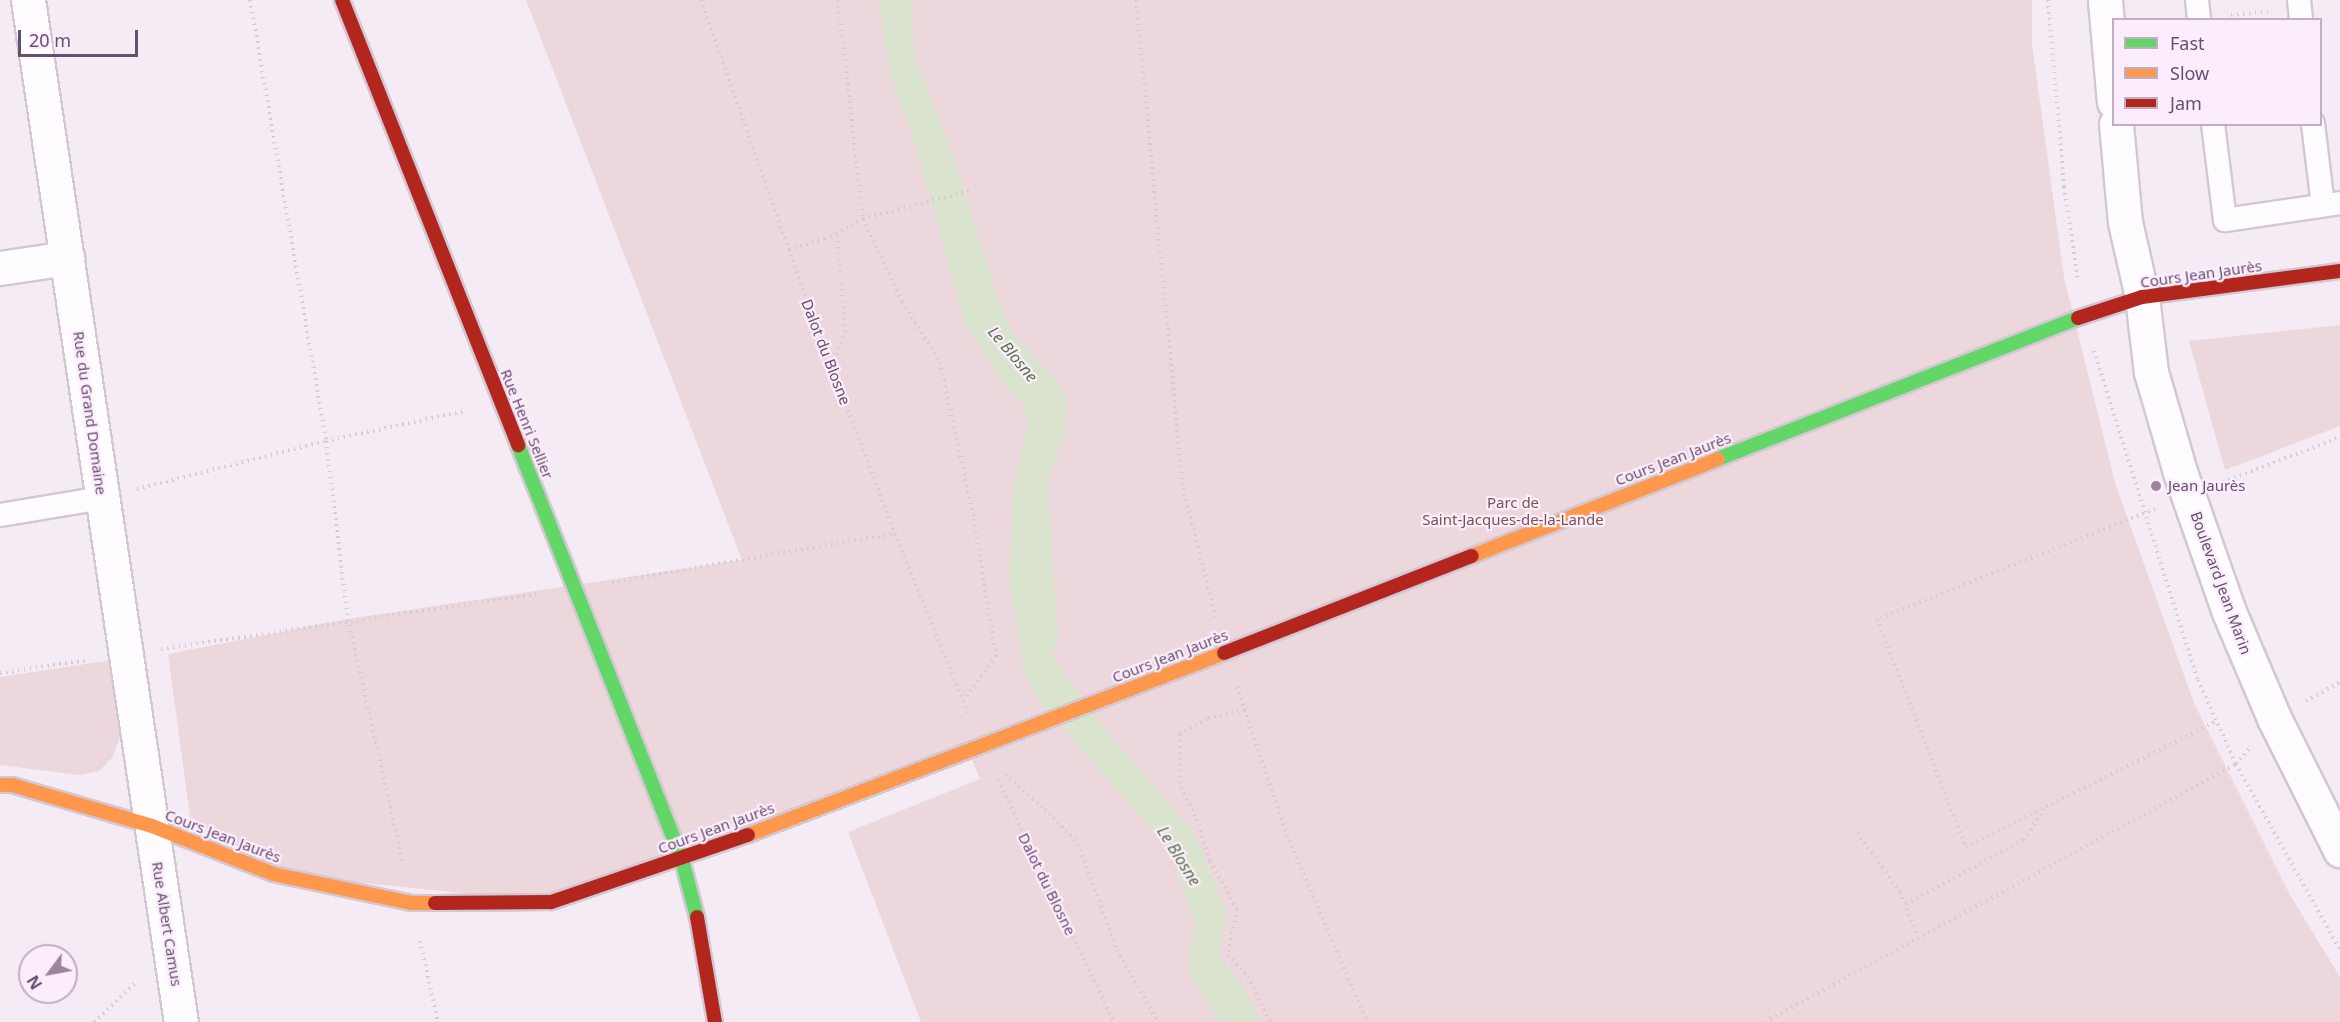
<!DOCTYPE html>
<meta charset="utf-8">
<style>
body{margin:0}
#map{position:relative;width:2340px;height:1022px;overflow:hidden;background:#f5ebf5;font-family:"Noto Sans",sans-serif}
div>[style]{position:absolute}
.green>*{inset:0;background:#ecd7dc}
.water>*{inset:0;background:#dae3ce}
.path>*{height:4px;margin-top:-2px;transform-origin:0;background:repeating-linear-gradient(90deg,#d4cbd5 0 1.5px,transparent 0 6px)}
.roads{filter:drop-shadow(2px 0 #d2c8d4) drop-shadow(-2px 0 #d2c8d4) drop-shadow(0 2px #d2c8d4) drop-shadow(0 -2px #d2c8d4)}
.lane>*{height:22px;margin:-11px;padding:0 11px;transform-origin:11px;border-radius:11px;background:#fefcfe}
.street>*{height:33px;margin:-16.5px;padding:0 16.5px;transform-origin:16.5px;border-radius:16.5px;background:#fefcfe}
.fast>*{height:14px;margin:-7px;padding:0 7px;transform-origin:7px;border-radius:7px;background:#63d668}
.slow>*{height:14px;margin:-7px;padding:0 7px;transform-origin:7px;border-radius:7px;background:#ff974d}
.jam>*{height:14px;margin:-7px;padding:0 7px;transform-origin:7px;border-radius:7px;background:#b3261e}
.dots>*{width:16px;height:16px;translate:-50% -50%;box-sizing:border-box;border:3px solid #fcedfc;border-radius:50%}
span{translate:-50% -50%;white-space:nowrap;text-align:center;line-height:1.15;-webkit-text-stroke:4.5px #fcedfc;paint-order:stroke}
.street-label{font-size:15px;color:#674f6f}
.poi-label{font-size:15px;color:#674f6f}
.left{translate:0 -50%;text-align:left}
.park-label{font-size:15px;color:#7e534f}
.water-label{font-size:16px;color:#597245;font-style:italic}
.legend{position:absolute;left:2112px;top:18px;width:210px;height:108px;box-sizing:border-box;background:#fcedfc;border:2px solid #c0aec4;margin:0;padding:8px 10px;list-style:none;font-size:18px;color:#674f6f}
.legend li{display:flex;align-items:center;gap:12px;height:30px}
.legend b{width:30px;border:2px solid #c0aec4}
.north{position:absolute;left:18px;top:944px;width:60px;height:60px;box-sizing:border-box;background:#fcedfc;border:2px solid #c0aec4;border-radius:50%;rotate:238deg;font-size:16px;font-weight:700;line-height:24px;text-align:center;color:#674f6f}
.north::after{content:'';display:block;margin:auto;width:21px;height:27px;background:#99869e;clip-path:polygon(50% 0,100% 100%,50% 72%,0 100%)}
.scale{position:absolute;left:18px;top:30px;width:120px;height:27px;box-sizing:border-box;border:3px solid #674f6f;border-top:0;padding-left:8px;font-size:18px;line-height:21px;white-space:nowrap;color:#674f6f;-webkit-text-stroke:4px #fcedfc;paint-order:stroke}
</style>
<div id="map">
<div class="green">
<i style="clip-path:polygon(526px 0,2032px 0,2032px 44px,2064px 277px,2115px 483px,2194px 703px,2290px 895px,2340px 977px,2340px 1022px,921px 1022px,848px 832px,980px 779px,968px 750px,551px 902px,273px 874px,190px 817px,168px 654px,348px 619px,742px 560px)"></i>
<i style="clip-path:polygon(2340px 325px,2340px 426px,2225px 470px,2189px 341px)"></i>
<i style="clip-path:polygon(112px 660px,120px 737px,112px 758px,99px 771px,79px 775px,0 765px,0 677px)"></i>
</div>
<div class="water">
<i style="clip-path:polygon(879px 0,911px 0,914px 54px,954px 158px,1000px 305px,1012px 332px,1063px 388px,1067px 399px,1065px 433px,1048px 479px,1058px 641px,1051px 655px,1108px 733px,1195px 833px,1227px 913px,1219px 950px,1221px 958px,1240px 982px,1261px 1022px,1220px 1022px,1191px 976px,1188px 960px,1196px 925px,1169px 849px,1038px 700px,1024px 672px,1009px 578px,1014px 485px,1029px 422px,1023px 404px,1005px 387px,966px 326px,913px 137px,889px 71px)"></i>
</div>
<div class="path">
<i style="left:250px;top:0;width:448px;rotate:80.2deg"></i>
<i style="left:326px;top:441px;width:179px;rotate:83deg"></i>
<i style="left:348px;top:619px;width:250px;rotate:77.3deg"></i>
<i style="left:701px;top:0;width:328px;rotate:70.6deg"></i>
<i style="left:810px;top:309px;width:241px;rotate:69.3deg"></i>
<i style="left:895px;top:534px;width:193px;rotate:67.8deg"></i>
<i style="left:838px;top:0;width:220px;rotate:83.5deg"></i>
<i style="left:863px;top:219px;width:92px;rotate:64.8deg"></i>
<i style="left:902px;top:302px;width:71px;rotate:57.7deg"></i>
<i style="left:940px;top:362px;width:161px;rotate:77.8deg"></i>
<i style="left:974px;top:519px;width:139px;rotate:80.9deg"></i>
<i style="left:996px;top:656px;width:54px;rotate:126deg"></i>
<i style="left:1136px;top:0;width:490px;rotate:84.5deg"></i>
<i style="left:1183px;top:488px;width:133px;rotate:75.7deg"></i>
<i style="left:2048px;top:0;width:188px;rotate:85.1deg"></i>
<i style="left:2064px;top:187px;width:93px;rotate:81.3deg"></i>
<i style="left:2231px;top:15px;width:37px;rotate:-6deg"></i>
<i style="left:789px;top:250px;width:38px;rotate:-17deg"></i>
<i style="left:825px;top:239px;width:43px;rotate:-27.8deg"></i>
<i style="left:863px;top:219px;width:113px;rotate:-14.9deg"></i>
<i style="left:2094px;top:351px;width:345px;rotate:72.5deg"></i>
<i style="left:2198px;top:680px;width:92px;rotate:65.7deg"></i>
<i style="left:2236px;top:764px;width:213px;rotate:60.8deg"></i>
<i style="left:832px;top:366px;width:36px;rotate:-69deg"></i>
<i style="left:845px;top:332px;width:100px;rotate:-94.6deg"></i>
<i style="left:2223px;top:482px;width:125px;rotate:-21deg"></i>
<i style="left:137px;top:489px;width:195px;rotate:-14.3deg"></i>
<i style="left:326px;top:441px;width:142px;rotate:-12.2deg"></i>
<i style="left:2155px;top:509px;width:299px;rotate:158.4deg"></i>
<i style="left:1877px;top:619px;width:245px;rotate:68.7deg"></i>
<i style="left:1966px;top:847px;width:281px;rotate:-26.7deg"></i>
<i style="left:612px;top:582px;width:286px;rotate:-9.7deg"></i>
<i style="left:161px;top:649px;width:379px;rotate:-8.3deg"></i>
<i style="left:0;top:673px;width:89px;rotate:-8.4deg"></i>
<i style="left:1237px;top:687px;width:156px;rotate:71.3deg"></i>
<i style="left:1287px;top:835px;width:203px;rotate:66.8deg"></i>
<i style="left:2306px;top:701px;width:39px;rotate:-29deg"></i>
<i style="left:1245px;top:710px;width:39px;rotate:167deg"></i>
<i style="left:1207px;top:719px;width:31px;rotate:151deg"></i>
<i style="left:1180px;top:734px;width:54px;rotate:88.9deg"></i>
<i style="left:1181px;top:788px;width:35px;rotate:63deg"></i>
<i style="left:1197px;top:819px;width:44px;rotate:72.8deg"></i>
<i style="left:1210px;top:861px;width:55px;rotate:60.6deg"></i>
<i style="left:1237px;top:909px;width:47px;rotate:101.1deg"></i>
<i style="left:1228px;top:955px;width:30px;rotate:48deg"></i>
<i style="left:1248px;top:977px;width:50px;rotate:63.9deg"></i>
<i style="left:1005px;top:775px;width:52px;rotate:40.4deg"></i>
<i style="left:1045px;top:809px;width:48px;rotate:46.7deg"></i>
<i style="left:1078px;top:844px;width:113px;rotate:69.8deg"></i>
<i style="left:1117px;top:950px;width:83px;rotate:60.3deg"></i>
<i style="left:998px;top:780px;width:268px;rotate:64.4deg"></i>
<i style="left:1857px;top:833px;width:73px;rotate:53.9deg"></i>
<i style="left:1900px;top:892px;width:48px;rotate:68.2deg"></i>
<i style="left:1906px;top:904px;width:134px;rotate:-28.5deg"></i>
<i style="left:2024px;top:840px;width:37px;rotate:-57deg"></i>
<i style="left:420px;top:941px;width:83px;rotate:77.5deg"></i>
<i style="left:94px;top:1022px;width:59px;rotate:-42.9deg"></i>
<i style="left:1765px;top:1022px;width:537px;rotate:-28.71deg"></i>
<i style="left:2236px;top:764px;width:20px;rotate:-49deg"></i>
</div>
<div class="roads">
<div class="lane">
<i style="left:2197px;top:0;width:20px;rotate:84deg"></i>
<i style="left:2299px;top:0;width:20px;rotate:84deg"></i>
<i style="left:2213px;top:124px;width:97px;rotate:82.9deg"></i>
<i style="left:2225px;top:220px;width:116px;rotate:-8.4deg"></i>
<i style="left:2313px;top:124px;width:82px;rotate:83deg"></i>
<i style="left:0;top:515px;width:104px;rotate:-9.4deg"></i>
</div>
<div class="street">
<i style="left:28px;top:0;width:1033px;rotate:81.49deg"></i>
<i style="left:2105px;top:0;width:102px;rotate:85deg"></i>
<i style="left:2116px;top:124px;width:98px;rotate:84.8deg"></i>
<i style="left:2125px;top:222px;width:77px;rotate:77.2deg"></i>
<i style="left:2142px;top:297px;width:76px;rotate:83.2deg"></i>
<i style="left:2151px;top:372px;width:104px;rotate:73.8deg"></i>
<i style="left:2180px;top:472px;width:148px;rotate:70.7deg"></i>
<i style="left:2229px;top:612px;width:115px;rotate:67deg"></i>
<i style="left:2274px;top:718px;width:148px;rotate:63.4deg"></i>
<i style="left:0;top:268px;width:68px;rotate:-8.5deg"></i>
</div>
<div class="fast">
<i style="left:518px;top:445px;width:446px;rotate:68.4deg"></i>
<i style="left:682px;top:860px;width:59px;rotate:75.3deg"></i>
<i style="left:1718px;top:459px;width:387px;rotate:-21.4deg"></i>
</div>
<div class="slow">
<i style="left:1472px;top:556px;width:264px;rotate:-21.5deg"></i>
<i style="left:0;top:785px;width:12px"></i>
<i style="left:12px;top:785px;width:146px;rotate:16.3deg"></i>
<i style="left:152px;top:826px;width:130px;rotate:21.6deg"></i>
<i style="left:273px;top:874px;width:142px;rotate:11.8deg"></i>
<i style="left:412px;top:903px;width:23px"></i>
<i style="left:748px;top:835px;width:510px;rotate:-20.92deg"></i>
</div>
<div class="jam">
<i style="left:342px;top:0;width:479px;rotate:68.4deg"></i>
<i style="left:2078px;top:318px;width:67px;rotate:-18.2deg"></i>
<i style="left:2142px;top:297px;width:200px;rotate:-7.5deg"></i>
<i style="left:1224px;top:653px;width:266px;rotate:-21.4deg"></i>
<i style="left:435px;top:903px;width:116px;rotate:-0.5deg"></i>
<i style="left:551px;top:902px;width:208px;rotate:-18.8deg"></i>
<i style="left:697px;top:917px;width:107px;rotate:80.3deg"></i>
</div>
</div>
<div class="dots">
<i style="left:2156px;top:486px;background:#99869e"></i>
</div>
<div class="street-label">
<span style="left:2201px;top:274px;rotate:-8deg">Cours Jean Jaurès</span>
<span style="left:826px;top:352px;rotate:69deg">Dalot du Blosne</span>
<span style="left:90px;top:413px;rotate:82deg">Rue du Grand Domaine</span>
<span style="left:527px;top:424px;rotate:68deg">Rue Henri Sellier</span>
<span style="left:1673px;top:459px;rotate:-21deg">Cours Jean Jaurès</span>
<span style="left:2221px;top:583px;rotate:70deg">Boulevard Jean Marin</span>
<span style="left:1170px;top:656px;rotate:-21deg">Cours Jean Jaurès</span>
<span style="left:716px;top:828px;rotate:-20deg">Cours Jean Jaurès</span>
<span style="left:223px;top:836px;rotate:21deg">Cours Jean Jaurès</span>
<span style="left:1047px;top:884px;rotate:64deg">Dalot du Blosne</span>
<span style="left:167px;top:924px;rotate:81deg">Rue Albert Camus</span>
</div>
<div class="poi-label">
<span class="left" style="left:2168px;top:486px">Jean Jaurès</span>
</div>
<div class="park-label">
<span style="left:1513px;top:511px">Parc de<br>Saint-Jacques-de-la-Lande</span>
</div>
<div class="water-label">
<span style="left:1013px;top:354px;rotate:50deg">Le Blosne</span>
<span style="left:1179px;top:856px;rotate:58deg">Le Blosne</span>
</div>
<ul class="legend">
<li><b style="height:8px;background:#63d668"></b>Fast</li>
<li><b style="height:8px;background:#ff974d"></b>Slow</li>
<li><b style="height:8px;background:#b3261e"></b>Jam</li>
</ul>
<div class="north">N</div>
<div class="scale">20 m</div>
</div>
